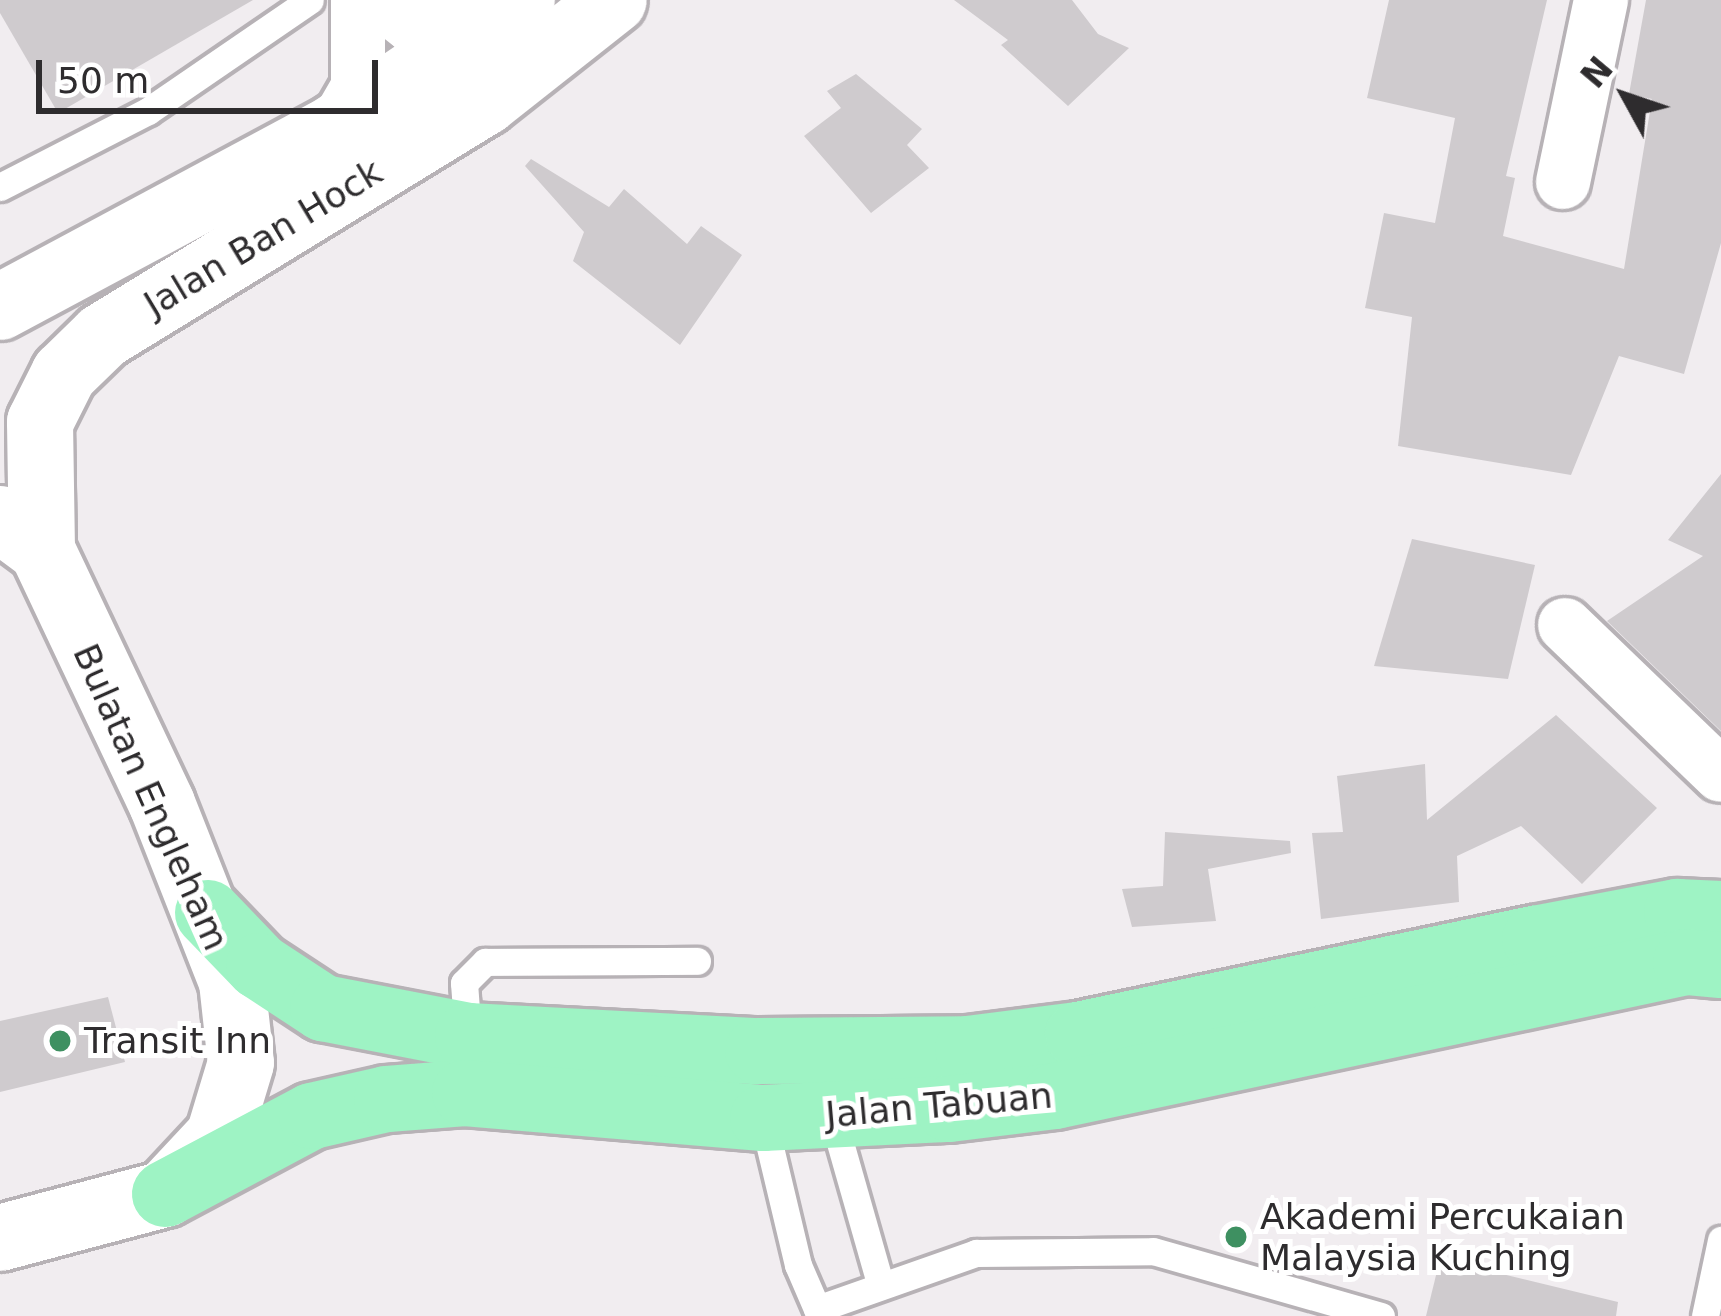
<!DOCTYPE html>
<style>
body{margin:0}
#map{position:relative;width:1721px;height:1316px;overflow:hidden;background:#f1edf0;font-family:"DejaVu Sans",sans-serif}
div>[style]{position:absolute}
.building>*{inset:0;background:#cfcbce}
.roads{filter:drop-shadow(3px 0 #b7b2b6) drop-shadow(-3px 0 #b7b2b6) drop-shadow(0 3px #b7b2b6) drop-shadow(0 -3px #b7b2b6)}
.lane>*{height:27px;margin:-13.5px;padding:0 13.5px;transform-origin:13.5px;border-radius:13.5px;background:#fff}
.street>*{height:54px;margin:-27px;padding:0 27px;transform-origin:27px;border-radius:27px;background:#fff}
.secondary>*{height:66px;margin:-33px;padding:0 33px;transform-origin:33px;border-radius:33px;background:#fff}
.primary>*{height:66px;margin:-33px;padding:0 33px;transform-origin:33px;border-radius:33px;background:#9ef3c4}
.dots>*{width:33px;height:33px;translate:-50% -50%;box-sizing:border-box;border:6px solid #fff;border-radius:50%}
span{translate:-50% -50%;white-space:nowrap;text-align:center;line-height:1.15;-webkit-text-stroke:10px #fff;paint-order:stroke}
.street-label{font-size:36px;color:#2e2c2e}
.poi-label{font-size:36px;color:#2e2c2e}
.left{translate:0 -50%;text-align:left}
.north{position:absolute;left:1565px;top:36px;width:120px;height:120px;-webkit-text-stroke:9px #fff;paint-order:stroke;rotate:310deg;font-size:33px;font-weight:700;line-height:48px;text-align:center;color:#2e2c2e}
.north::after{content:'';display:block;margin:auto;width:42px;height:54px;background:#2e2c2e;clip-path:polygon(50% 0,100% 100%,50% 72%,0 100%)}
.scale{position:absolute;left:36px;top:60px;width:342px;height:54px;box-sizing:border-box;border:6px solid #2e2c2e;border-top:0;padding-left:15px;font-size:36px;line-height:42px;white-space:nowrap;color:#2e2c2e;-webkit-text-stroke:9px #fff;paint-order:stroke}
</style>
<div id="map">
<div class="building">
<i style="clip-path:polygon(0 0,253px 0,58px 113px,0 13px)"></i>
<i style="clip-path:polygon(954px 0,1072px 0,1098px 34px,1129px 48px,1068px 106px,1001px 45px,1008px 40px)"></i>
<i style="clip-path:polygon(1389px 0,1547px 0,1506px 176px,1515px 178px,1503px 236px,1624px 269px,1652px 99px,1629px 94px,1646px 0,1721px 0,1721px 243px,1684px 374px,1619px 356px,1571px 475px,1398px 446px,1412px 317px,1365px 308px,1384px 213px,1435px 223px,1455px 118px,1367px 98px)"></i>
<i style="clip-path:polygon(856px 74px,922px 129px,907px 145px,929px 168px,871px 213px,804px 136px,841px 108px,827px 91px)"></i>
<i style="clip-path:polygon(531px 159px,609px 207px,624px 189px,687px 244px,701px 226px,742px 255px,680px 345px,573px 261px,584px 232px,525px 166px)"></i>
<i style="clip-path:polygon(1721px 474px,1721px 731px,1607px 621px,1703px 556px,1668px 540px)"></i>
<i style="clip-path:polygon(1412px 539px,1535px 565px,1508px 679px,1374px 666px)"></i>
<i style="clip-path:polygon(1556px 715px,1657px 808px,1582px 884px,1521px 826px,1457px 856px,1459px 902px,1321px 919px,1312px 833px,1343px 832px,1337px 776px,1425px 764px,1427px 820px)"></i>
<i style="clip-path:polygon(1165px 832px,1290px 841px,1291px 853px,1208px 869px,1216px 921px,1132px 927px,1122px 889px,1163px 886px)"></i>
<i style="clip-path:polygon(108px 997px,125px 1062px,0 1092px,0 1021px)"></i>
<i style="clip-path:polygon(1440px 1259px,1618px 1302px,1616px 1316px,1426px 1316px)"></i>
</div>
<div class="roads">
<div class="lane">
<i style="left:0;top:187px;width:166px;rotate:-27.2deg"></i>
<i style="left:148px;top:111px;width:196px;rotate:-34.4deg"></i>
<i style="left:468px;top:1036px;width:53px;rotate:-94.3deg"></i>
<i style="left:464px;top:983px;width:30px;rotate:-45deg"></i>
<i style="left:485px;top:962px;width:212px;rotate:-0.3deg"></i>
<i style="left:763px;top:1118px;width:151px;rotate:76.6deg"></i>
<i style="left:798px;top:1265px;width:48px;rotate:66.6deg"></i>
<i style="left:817px;top:1309px;width:169px;rotate:-19.4deg"></i>
<i style="left:976px;top:1253px;width:177px;rotate:-0.6deg"></i>
<i style="left:1153px;top:1251px;width:237px;rotate:15.9deg"></i>
<i style="left:833px;top:1118px;width:172px;rotate:74.1deg"></i>
<i style="left:1705px;top:1316px;width:78px;rotate:-78.1deg"></i>
</div>
<div class="street">
<i style="left:379px;top:0;width:42px;rotate:38.2deg"></i>
<i style="left:412px;top:26px;width:85px;rotate:-5.4deg"></i>
<i style="left:335px;top:127px;width:46px;rotate:-60.1deg"></i>
<i style="left:358px;top:87px;width:87px;rotate:-90deg"></i>
<i style="left:1563px;top:182px;width:186px;rotate:-78.2deg"></i>
<i style="left:1565px;top:625px;width:216px;rotate:43.9deg"></i>
</div>
<div class="secondary">
<i style="left:0;top:307px;width:380px;rotate:-28.2deg"></i>
<i style="left:335px;top:127px;width:226px;rotate:-34.2deg"></i>
<i style="left:0;top:519px;width:52px;rotate:36.4deg"></i>
<i style="left:42px;top:550px;width:281px;rotate:64.7deg"></i>
<i style="left:162px;top:804px;width:191px;rotate:68.5deg"></i>
<i style="left:232px;top:982px;width:81px;rotate:83.7deg"></i>
<i style="left:241px;top:1063px;width:76px;rotate:106.8deg"></i>
<i style="left:219px;top:1136px;width:79px;rotate:133deg"></i>
<i style="left:165px;top:1194px;width:171px;rotate:165.1deg"></i>
<i style="left:42px;top:550px;width:128px;rotate:-90.9deg"></i>
<i style="left:40px;top:422px;width:54px;rotate:-63.4deg"></i>
<i style="left:64px;top:374px;width:54px;rotate:-44.3deg"></i>
<i style="left:103px;top:336px;width:448px;rotate:-31.5deg"></i>
<i style="left:485px;top:102px;width:164px;rotate:-38.3deg"></i>
</div>
<div class="primary">
<i style="left:208px;top:913px;width:74px;rotate:46.1deg"></i>
<i style="left:259px;top:966px;width:77px;rotate:33.3deg"></i>
<i style="left:323px;top:1008px;width:148px;rotate:10.9deg"></i>
<i style="left:468px;top:1036px;width:290px;rotate:3deg"></i>
<i style="left:758px;top:1051px;width:210px;rotate:-0.5deg"></i>
<i style="left:968px;top:1049px;width:111px;rotate:-7.3deg"></i>
<i style="left:1078px;top:1035px;width:467px;rotate:-11.9deg"></i>
<i style="left:1535px;top:939px;width:145px;rotate:-10.8deg"></i>
<i style="left:1677px;top:912px;width:44px;rotate:2.6deg"></i>
<i style="left:165px;top:1194px;width:166px;rotate:-28deg"></i>
<i style="left:312px;top:1116px;width:77px;rotate:-12.8deg"></i>
<i style="left:387px;top:1099px;width:78px;rotate:-4.4deg"></i>
<i style="left:465px;top:1093px;width:299px;rotate:4.8deg"></i>
<i style="left:763px;top:1118px;width:186px;rotate:-2.8deg"></i>
<i style="left:949px;top:1109px;width:107px;rotate:-7deg"></i>
<i style="left:1055px;top:1096px;width:645px;rotate:-11.99deg"></i>
<i style="left:1686px;top:962px;width:35px;rotate:5deg"></i>
</div>
</div>
<div class="dots">
<i style="left:60px;top:1041px;background:#3e9061"></i>
<i style="left:1236px;top:1237px;background:#3e9061"></i>
</div>
<div class="street-label">
<span style="left:263px;top:238px;rotate:-31deg">Jalan Ban Hock</span>
<span style="left:151px;top:797px;rotate:66deg">Bulatan Engleham</span>
<span style="left:939px;top:1105px;rotate:-5deg">Jalan Tabuan</span>
</div>
<div class="poi-label">
<span class="left" style="left:84px;top:1041px">Transit Inn</span>
<span class="left" style="left:1260px;top:1237px">Akademi Percukaian<br>Malaysia Kuching</span>
</div>
<div class="north">N</div>
<div class="scale">50 m</div>
</div>
